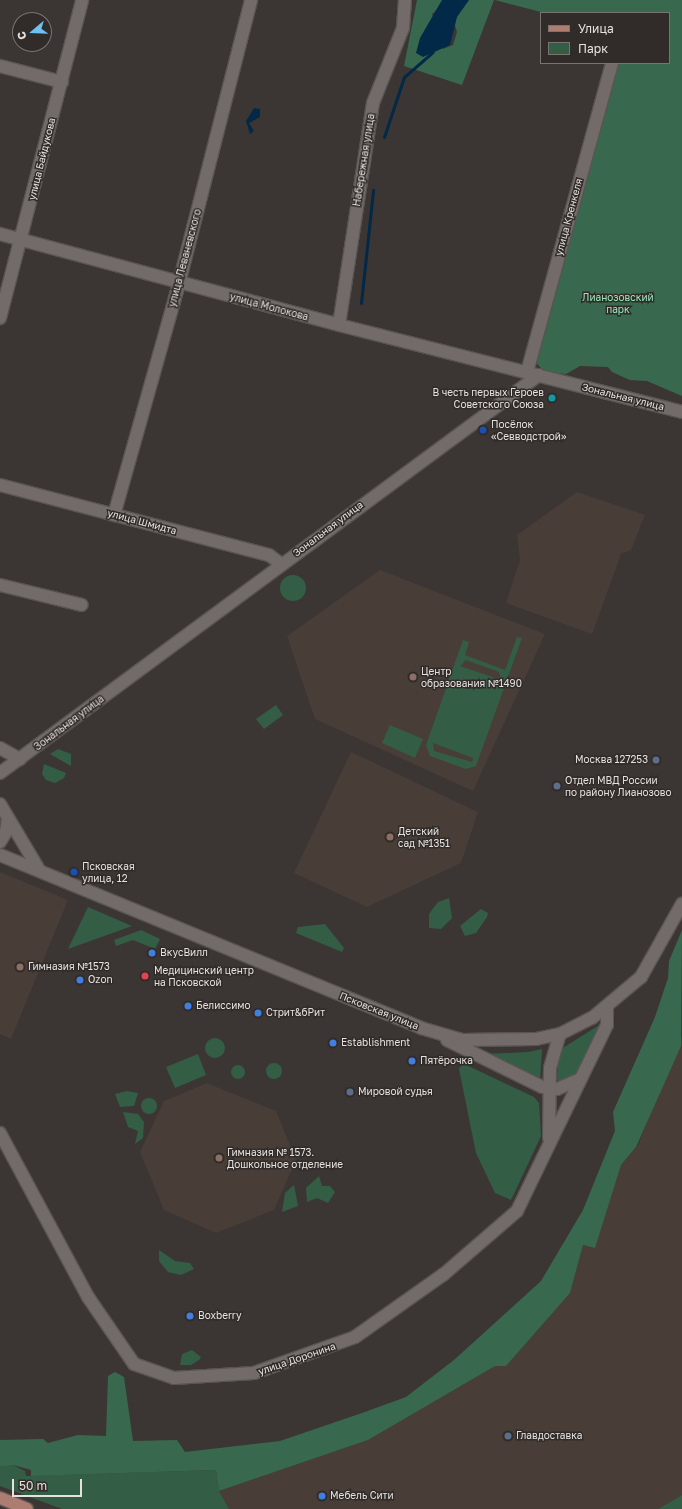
<!DOCTYPE html>
<meta charset="utf-8">
<style>
body{margin:0}
#map{position:relative;width:682px;height:1509px;overflow:hidden;background:#3b3633;font-family:"Golos Text",sans-serif}
div>[style]{position:absolute}
.built>*{inset:0;background:#483d37}
.green>*{inset:0;background:#345d46}
.round{border-radius:50%}
.forest>*{inset:0;background:#38694e}
.water>*{inset:0;background:#022948}
.stream>*{height:3px;margin:-1.5px;padding:0 1.5px;transform-origin:1.5px;border-radius:1.5px;background:#022948}
.roads{filter:drop-shadow(1px 0 #595452) drop-shadow(-1px 0 #595452) drop-shadow(0 1px #595452) drop-shadow(0 -1px #595452)}
.minor>*{height:12px;margin:-6px;padding:0 6px;transform-origin:6px;border-radius:6px;background:#726b69}
.major>*{height:12px;margin:-6px;padding:0 6px;transform-origin:6px;border-radius:6px;background:#ad7d71}
.dots>*{width:11px;height:11px;translate:-50% -50%;box-sizing:border-box;border:2px solid #312c29;border-radius:50%}
span{translate:-50% -50%;white-space:nowrap;text-align:center;line-height:1.15;-webkit-text-stroke:3px #312c29;paint-order:stroke}
.street-label{font-size:10px;color:#e5e1df}
.park-label{font-size:10px;color:#98e7b9}
.poi-label{font-size:10px;color:#e5e1df}
.right{translate:-100% -50%;text-align:right}
.left{translate:0 -50%;text-align:left}
.legend{position:absolute;left:540px;top:12px;width:130px;height:52px;box-sizing:border-box;background:#312c29;border:1px solid #797472;margin:0;padding:5px 7px;list-style:none;font-size:12px;color:#e5e1df}
.legend li{display:flex;align-items:center;gap:8px;height:20px}
.legend b{width:20px;border:1px solid #797472}
.north{position:absolute;left:12px;top:12px;width:40px;height:40px;box-sizing:border-box;background:#312c29;border:1px solid #797472;border-radius:50%;rotate:251deg;font-size:11px;font-weight:700;line-height:16px;text-align:center;color:#e5e1df}
.north::after{content:'';display:block;margin:auto;width:14px;height:18px;background:#6cc3f2;clip-path:polygon(50% 0,100% 100%,50% 72%,0 100%)}
.scale{position:absolute;left:12px;top:1479px;width:70px;height:18px;box-sizing:border-box;border:2px solid #e5e1df;border-top:0;padding-left:5px;font-size:12px;line-height:14px;white-space:nowrap;color:#e5e1df;-webkit-text-stroke:3px #312c29;paint-order:stroke}
</style>
<div id="map">
<div class="built">
<i style="clip-path:polygon(577px 492px,645px 515px,631px 550px,621px 554px,592px 634px,506px 603px,520px 560px,517px 535px)"></i>
<i style="clip-path:polygon(380px 570px,545px 634px,473px 791px,315px 719px,287px 636px)"></i>
<i style="clip-path:polygon(351px 752px,478px 812px,461px 863px,367px 907px,294px 873px)"></i>
<i style="clip-path:polygon(0 872px,68px 900px,11px 1039px,0 1034px)"></i>
<i style="clip-path:polygon(682px 1036px,682px 1495px,658px 1509px,229px 1509px,219px 1491px,368px 1440px,498px 1364px,506px 1366px,570px 1293px,583px 1245px,595px 1248px,611px 1190px,621px 1165px,638px 1145px)"></i>
<i style="clip-path:polygon(207px 1083px,276px 1111px,296px 1160px,274px 1210px,216px 1233px,164px 1210px,140px 1152px,164px 1101px)"></i>
</div>
<div class="green">
<i class="round" style="left:280px;top:575px;width:26px;height:26px"></i>
<i style="clip-path:polygon(evenodd,517px 637px,522px 638px,476px 766px,466px 769px,430px 756px,426px 745px,463px 640px,469px 642px,465px 655px,505px 670px,517px 637px,466px 660px,499px 672px,501px 680px,460px 666px,466px 660px,517px 637px,433px 743px,473px 758px,472px 762px,434px 751px,433px 743px)"></i>
<i style="clip-path:polygon(276px 705px,283px 715px,264px 729px,256px 719px)"></i>
<i style="clip-path:polygon(390px 725px,423px 739px,415px 758px,382px 743px)"></i>
<i style="clip-path:polygon(58px 749px,71px 754px,71px 766px,50px 754px)"></i>
<i style="clip-path:polygon(44px 764px,66px 773px,64px 778px,55px 783px,46px 780px,42px 774px)"></i>
<i style="clip-path:polygon(449px 898px,452px 918px,441px 929px,429px 928px,429px 914px,438px 902px)"></i>
<i style="clip-path:polygon(88px 907px,132px 926px,68px 949px)"></i>
<i style="clip-path:polygon(481px 909px,488px 913px,487px 917px,476px 933px,465px 936px,460px 926px)"></i>
<i style="clip-path:polygon(325px 924px,344px 948px,342px 952px,296px 933px,298px 927px)"></i>
<i style="clip-path:polygon(141px 930px,160px 939px,155px 949px,133px 940px,116px 946px,114px 940px)"></i>
<i style="clip-path:polygon(601px 1024px,577px 1075px,561px 1082px,557px 1080px,558px 1051px)"></i>
<i class="round" style="left:205px;top:1038px;width:20px;height:20px"></i>
<i style="clip-path:polygon(542px 1049px,540px 1081px,486px 1054px,528px 1052px)"></i>
<i style="clip-path:polygon(198px 1054px,206px 1075px,175px 1088px,166px 1067px)"></i>
<i class="round" style="left:266px;top:1063px;width:16px;height:16px"></i>
<i style="clip-path:polygon(462px 1063px,534px 1097px,539px 1103px,541px 1136px,511px 1200px,495px 1193px,476px 1153px,459px 1069px)"></i>
<i class="round" style="left:231px;top:1065px;width:14px;height:14px"></i>
<i style="clip-path:polygon(127px 1091px,138px 1093px,134px 1106px,120px 1107px,115px 1094px)"></i>
<i class="round" style="left:141px;top:1098px;width:16px;height:16px"></i>
<i style="clip-path:polygon(123px 1112px,138px 1114px,144px 1122px,143px 1138px,135px 1144px,138px 1131px,128px 1127px)"></i>
<i style="clip-path:polygon(319px 1176px,322px 1186px,330px 1186px,335px 1192px,328px 1203px,317px 1198px,307px 1202px,306px 1188px)"></i>
<i style="clip-path:polygon(294px 1185px,298px 1206px,282px 1212px,285px 1193px)"></i>
<i style="clip-path:polygon(159px 1250px,175px 1261px,190px 1263px,194px 1269px,181px 1275px,168px 1272px,159px 1261px)"></i>
<i style="clip-path:polygon(192px 1350px,201px 1357px,199px 1360px,191px 1365px,180px 1365px,182px 1354px)"></i>
<i style="clip-path:polygon(13px 1465px,25px 1471px,26px 1476px,216px 1470px,219px 1491px,229px 1509px,62px 1509px,0 1486px,0 1467px)"></i>
<i style="clip-path:polygon(682px 1495px,682px 1509px,658px 1509px)"></i>
</div>
<div class="forest">
<i style="clip-path:polygon(417px 0,448px 0,432px 14px,443px 49px,453px 45px,457px 32px,454px 22px,465px 0,494px 0,462px 85px,404px 66px)"></i>
<i style="clip-path:polygon(495px 0,682px 0,682px 396px,647px 381px,630px 380px,612px 372px,608px 367px,580px 366px,566px 374px,544px 372px,536px 362px,617px 63px,669px 63px,669px 13px,545px 13px)"></i>
<i style="clip-path:polygon(682px 930px,681px 1046px,636px 1147px,621px 1165px,595px 1248px,583px 1245px,570px 1293px,506px 1366px,495px 1366px,368px 1440px,219px 1491px,216px 1470px,31px 1476px,31px 1470px,13px 1465px,0 1467px,0 1440px,43px 1439px,48px 1443px,78px 1435px,106px 1436px,108px 1376px,115px 1372px,124px 1377px,133px 1441px,177px 1440px,185px 1452px,280px 1441px,362px 1413px,406px 1397px,454px 1360px,541px 1281px,583px 1210px,615px 1131px,613px 1112px,655px 1017px,668px 978px,669px 961px)"></i>
</div>
<div class="water">
<i style="clip-path:polygon(442px 0,469px 0,457px 17px,450px 45px,423px 57px,416px 53px,420px 38px)"></i>
<i style="clip-path:polygon(254px 108px,260px 109px,260px 117px,249px 123px,254px 131px,250px 134px,246px 121px)"></i>
</div>
<div class="stream">
<i style="left:384px;top:137px;width:63px;rotate:-71.6deg"></i>
<i style="left:404px;top:77px;width:38px;rotate:-41deg"></i>
<i style="left:361px;top:303px;width:114px;rotate:-83.9deg"></i>
</div>
<div class="roads">
<div class="minor">
<i style="left:0;top:66px;width:64px;rotate:14.5deg"></i>
<i style="left:0;top:234px;width:351px;rotate:15deg"></i>
<i style="left:339px;top:325px;width:354px;rotate:14.2deg"></i>
<i style="left:0;top:318px;width:328px;rotate:-75.5deg"></i>
<i style="left:339px;top:325px;width:225px;rotate:-81.3deg"></i>
<i style="left:373px;top:103px;width:81px;rotate:-68.2deg"></i>
<i style="left:403px;top:28px;width:28px;rotate:-86deg"></i>
<i style="left:527px;top:372px;width:320px;rotate:-74.6deg"></i>
<i style="left:0;top:485px;width:278px;rotate:14.6deg"></i>
<i style="left:269px;top:555px;width:15px;rotate:37deg"></i>
<i style="left:114px;top:515px;width:241px;rotate:-74.3deg"></i>
<i style="left:179px;top:283px;width:292px;rotate:-75.7deg"></i>
<i style="left:0;top:585px;width:84px;rotate:13.7deg"></i>
<i style="left:0;top:748px;width:23px;rotate:29deg"></i>
<i style="left:0;top:773px;width:670px;rotate:-36.44deg"></i>
<i style="left:0;top:804px;width:74px;rotate:59.3deg"></i>
<i style="left:0;top:842px;width:12px;rotate:-59deg"></i>
<i style="left:6px;top:832px;width:14px;rotate:-82deg"></i>
<i style="left:0;top:855px;width:455px;rotate:22.3deg"></i>
<i style="left:421px;top:1028px;width:43px;rotate:16.3deg"></i>
<i style="left:462px;top:1040px;width:74px;rotate:-0.8deg"></i>
<i style="left:536px;top:1039px;width:25px;rotate:-12deg"></i>
<i style="left:560px;top:1034px;width:36px;rotate:-27deg"></i>
<i style="left:592px;top:1018px;width:64px;rotate:-39.9deg"></i>
<i style="left:641px;top:977px;width:84px;rotate:-60.7deg"></i>
<i style="left:447px;top:1040px;width:106px;rotate:26.3deg"></i>
<i style="left:542px;top:1087px;width:15px;rotate:8deg"></i>
<i style="left:557px;top:1089px;width:25px;rotate:-23deg"></i>
<i style="left:0;top:1133px;width:186px;rotate:61.8deg"></i>
<i style="left:88px;top:1297px;width:81px;rotate:55.5deg"></i>
<i style="left:134px;top:1364px;width:42px;rotate:19.3deg"></i>
<i style="left:174px;top:1378px;width:80px;rotate:-3.6deg"></i>
<i style="left:254px;top:1373px;width:107px;rotate:-19.6deg"></i>
<i style="left:355px;top:1337px;width:109px;rotate:-35.3deg"></i>
<i style="left:444px;top:1274px;width:96px;rotate:-40.8deg"></i>
<i style="left:517px;top:1211px;width:207px;rotate:-64.2deg"></i>
<i style="left:607px;top:1025px;width:17px;rotate:-90deg"></i>
<i style="left:549px;top:1138px;width:70px;rotate:-89.2deg"></i>
<i style="left:550px;top:1068px;width:35px;rotate:-74deg"></i>
</div>
<div class="major">
<i style="left:0;top:1498px;width:29px;rotate:22deg"></i>
</div>
</div>
<div class="dots">
<i style="left:552px;top:398px;background:#0f9aa8"></i>
<i style="left:483px;top:430px;background:#1a4fb4"></i>
<i style="left:413px;top:677px;background:#8d6e63"></i>
<i style="left:656px;top:760px;background:#5c6f8a"></i>
<i style="left:557px;top:786px;background:#5c6f8a"></i>
<i style="left:390px;top:837px;background:#8d6e63"></i>
<i style="left:74px;top:872px;background:#1a4fb4"></i>
<i style="left:152px;top:953px;background:#3f7fe0"></i>
<i style="left:20px;top:967px;background:#8d6e63"></i>
<i style="left:145px;top:976px;background:#e0444e"></i>
<i style="left:80px;top:980px;background:#3f7fe0"></i>
<i style="left:188px;top:1006px;background:#3f7fe0"></i>
<i style="left:258px;top:1013px;background:#3f7fe0"></i>
<i style="left:333px;top:1043px;background:#3f7fe0"></i>
<i style="left:412px;top:1061px;background:#3f7fe0"></i>
<i style="left:350px;top:1092px;background:#5c6f8a"></i>
<i style="left:219px;top:1158px;background:#8d6e63"></i>
<i style="left:190px;top:1316px;background:#3f7fe0"></i>
<i style="left:508px;top:1436px;background:#5c6f8a"></i>
<i style="left:322px;top:1496px;background:#3f7fe0"></i>
</div>
<div class="street-label">
<span style="left:42px;top:159px;rotate:-76deg">улица Байдукова</span>
<span style="left:364px;top:160px;rotate:-81deg">Набережная улица</span>
<span style="left:569px;top:217px;rotate:-75deg">улица Кренкеля</span>
<span style="left:185px;top:258px;rotate:-75deg">улица Леваневского</span>
<span style="left:269px;top:307px;rotate:15deg">улица Молокова</span>
<span style="left:623px;top:397px;rotate:14deg">Зональная улица</span>
<span style="left:142px;top:522px;rotate:15deg">улица Шмидта</span>
<span style="left:328px;top:529px;rotate:-37deg">Зональная улица</span>
<span style="left:69px;top:723px;rotate:-37deg">Зональная улица</span>
<span style="left:379px;top:1011px;rotate:22deg">Псковская улица</span>
<span style="left:297px;top:1359px;rotate:-19deg">улица Доронина</span>
</div>
<div class="park-label">
<span style="left:618px;top:303px">Лианозовский<br>парк</span>
</div>
<div class="poi-label">
<span class="right" style="left:544px;top:398px">В честь первых Героев<br>Советского Союза</span>
<span class="left" style="left:491px;top:430px">Посёлок<br>«Севводстрой»</span>
<span class="left" style="left:421px;top:677px">Центр<br>образования №1490</span>
<span class="right" style="left:648px;top:760px">Москва 127253</span>
<span class="left" style="left:565px;top:786px">Отдел МВД России<br>по району Лианозово</span>
<span class="left" style="left:398px;top:837px">Детский<br>сад №1351</span>
<span class="left" style="left:82px;top:872px">Псковская<br>улица, 12</span>
<span class="left" style="left:160px;top:953px">ВкусВилл</span>
<span class="left" style="left:28px;top:967px">Гимназия №1573</span>
<span class="left" style="left:154px;top:976px">Медицинский центр<br>на Псковской</span>
<span class="left" style="left:88px;top:980px">Ozon</span>
<span class="left" style="left:196px;top:1006px">Белиссимо</span>
<span class="left" style="left:266px;top:1013px">Стрит&amp;бРит</span>
<span class="left" style="left:341px;top:1043px">Establishment</span>
<span class="left" style="left:420px;top:1061px">Пятёрочка</span>
<span class="left" style="left:358px;top:1092px">Мировой судья</span>
<span class="left" style="left:227px;top:1158px">Гимназия № 1573.<br>Дошкольное отделение</span>
<span class="left" style="left:198px;top:1316px">Boxberry</span>
<span class="left" style="left:516px;top:1436px">Главдоставка</span>
<span class="left" style="left:330px;top:1496px">Мебель Сити</span>
</div>
<ul class="legend">
<li><b style="height:5px;background:#ad7d71"></b>Улица</li>
<li><b style="height:11px;background:#345d46"></b>Парк</li>
</ul>
<div class="north">С</div>
<div class="scale">50 m</div>
</div>
